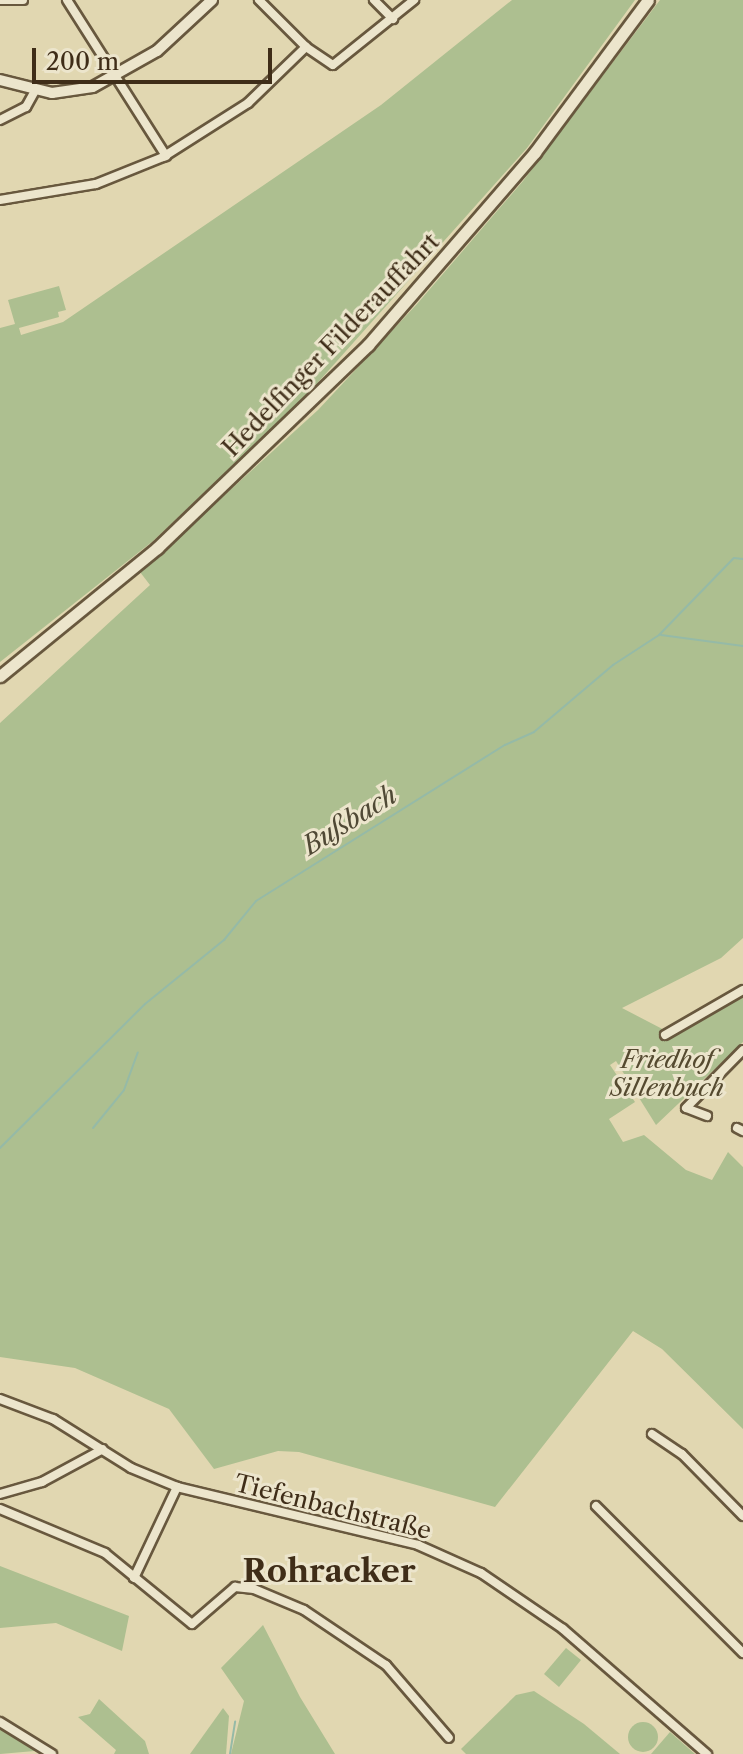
<!DOCTYPE html>
<meta charset="utf-8">
<style>
body{margin:0}
#map{position:relative;width:743px;height:1754px;overflow:hidden;background:#e1d7b1;font-family:"Libre Caslon Text",serif}
div>[style]{position:absolute}
.green>*{inset:0;background:#adbf90}
.round{border-radius:50%}
.stream>*{height:2px;margin:-1px;padding:0 1px;transform-origin:1px;border-radius:1px;background:#95baa7}
.roads{filter:drop-shadow(2px 0 #68583e) drop-shadow(-2px 0 #68583e) drop-shadow(0 2px #68583e) drop-shadow(0 -2px #68583e)}
.minor>*{height:8px;margin:-4px;padding:0 4px;transform-origin:4px;border-radius:4px;background:#ece5cc}
.tertiary>*{height:10px;margin:-5px;padding:0 5px;transform-origin:5px;border-radius:5px;background:#ece5cc}
.secondary>*{height:11px;margin:-5.5px;padding:0 5.5px;transform-origin:5.5px;border-radius:5.5px;background:#ece5cc}
span{translate:-50% -50%;white-space:nowrap;text-align:center;line-height:1.15;-webkit-text-stroke:6px #ece5cc;paint-order:stroke}
.street-label{font-size:24px;color:#3f2d18}
.park-label{font-size:24px;color:#554a30;font-style:italic}
.water-label{font-size:26px;color:#504935;font-style:italic}
.district-label{font-size:32px;color:#3f2d18;font-weight:700}
.scale{position:absolute;left:32px;top:48px;width:240px;height:36px;box-sizing:border-box;border:4px solid #3f2d18;border-top:0;padding-left:10px;font-size:24px;line-height:28px;white-space:nowrap;color:#3f2d18;-webkit-text-stroke:6px #ece5cc;paint-order:stroke}
</style>
<div id="map">
<div class="green">
<i style="clip-path:polygon(512px 0,635px 0,527px 148px,304px 398px,153px 541px,0 662px,0 328px,15px 324px,8px 300px,59px 286px,66px 310px,58px 312px,59px 317px,19px 328px,21px 335px,63px 322px,381px 105px)"></i>
<i style="clip-path:polygon(660px 0,743px 0,743px 938px,721px 958px,622px 1008px,672px 1034px,743px 996px,743px 1042px,656px 1125px,616px 1061px,610px 1065px,635px 1102px,609px 1119px,623px 1142px,644px 1135px,686px 1170px,712px 1180px,728px 1152px,743px 1167px,743px 1429px,662px 1349px,633px 1331px,495px 1507px,299px 1452px,278px 1451px,214px 1469px,169px 1409px,75px 1368px,0 1357px,0 723px,150px 585px,140px 572px,318px 410px,417px 304px,523px 181px)"></i>
<i style="clip-path:polygon(0 1566px,129px 1616px,122px 1651px,56px 1623px,0 1628px)"></i>
<i style="clip-path:polygon(263px 1625px,300px 1697px,335px 1754px,231px 1754px,244px 1701px,221px 1668px)"></i>
<i style="clip-path:polygon(566px 1648px,581px 1660px,559px 1687px,544px 1674px)"></i>
<i style="clip-path:polygon(534px 1691px,584px 1724px,620px 1754px,466px 1754px,461px 1749px,516px 1695px)"></i>
<i style="clip-path:polygon(99px 1699px,145px 1741px,149px 1754px,114px 1754px,116px 1750px,78px 1717px,90px 1714px)"></i>
<i style="clip-path:polygon(223px 1708px,229px 1716px,226px 1754px,190px 1754px)"></i>
<i class="round" style="left:628px;top:1722px;width:30px;height:30px"></i>
<i style="clip-path:polygon(0 1724px,46px 1750px,0 1754px)"></i>
<i style="clip-path:polygon(670px 1732px,695px 1754px,651px 1754px)"></i>
</div>
<div class="stream">
<i style="left:661px;top:635px;width:83px;rotate:7.6deg"></i>
<i style="left:93px;top:1128px;width:49px;rotate:-50.8deg"></i>
<i style="left:124px;top:1090px;width:40px;rotate:-69.8deg"></i>
<i style="left:0;top:1148px;width:204px;rotate:-44.8deg"></i>
<i style="left:145px;top:1004px;width:102px;rotate:-39deg"></i>
<i style="left:224px;top:940px;width:50px;rotate:-50.6deg"></i>
<i style="left:256px;top:901px;width:294px;rotate:-32.1deg"></i>
<i style="left:505px;top:745px;width:32px;rotate:-24deg"></i>
<i style="left:534px;top:732px;width:104px;rotate:-40.3deg"></i>
<i style="left:613px;top:665px;width:55px;rotate:-33.1deg"></i>
<i style="left:659px;top:635px;width:107px;rotate:-45.8deg"></i>
<i style="left:734px;top:558px;width:9px;rotate:6deg"></i>
<i style="left:230px;top:1754px;width:33px;rotate:-81deg"></i>
</div>
<div class="roads">
<div class="minor">
<i style="left:0;top:0;width:23px"></i>
<i style="left:67px;top:0;width:185px;rotate:57.6deg"></i>
<i style="left:259px;top:0;width:66px;rotate:45deg"></i>
<i style="left:306px;top:47px;width:32px;rotate:34deg"></i>
<i style="left:333px;top:65px;width:104px;rotate:-38.7deg"></i>
<i style="left:374px;top:0;width:27px;rotate:45deg"></i>
<i style="left:0;top:120px;width:29px;rotate:-27deg"></i>
<i style="left:26px;top:107px;width:18px;rotate:-61deg"></i>
<i style="left:0;top:200px;width:97px;rotate:-9.5deg"></i>
<i style="left:96px;top:184px;width:72px;rotate:-21.9deg"></i>
<i style="left:163px;top:157px;width:101px;rotate:-32.4deg"></i>
<i style="left:248px;top:103px;width:81px;rotate:-44deg"></i>
<i style="left:665px;top:1035px;width:90px;rotate:-30deg"></i>
<i style="left:707px;top:1116px;width:22px;rotate:-159deg"></i>
<i style="left:686px;top:1108px;width:81px;rotate:-45.5deg"></i>
<i style="left:737px;top:1128px;width:7px;rotate:27deg"></i>
<i style="left:0;top:1399px;width:57px;rotate:20.7deg"></i>
<i style="left:53px;top:1419px;width:92px;rotate:32.1deg"></i>
<i style="left:131px;top:1468px;width:50px;rotate:22.4deg"></i>
<i style="left:177px;top:1487px;width:248px;rotate:13.5deg"></i>
<i style="left:418px;top:1545px;width:69px;rotate:24deg"></i>
<i style="left:481px;top:1573px;width:99px;rotate:34.3deg"></i>
<i style="left:563px;top:1629px;width:191px;rotate:41deg"></i>
<i style="left:652px;top:1434px;width:36px;rotate:34deg"></i>
<i style="left:682px;top:1454px;width:87px;rotate:45.5deg"></i>
<i style="left:0;top:1494px;width:44px;rotate:-15.9deg"></i>
<i style="left:42px;top:1482px;width:69px;rotate:-28.4deg"></i>
<i style="left:596px;top:1506px;width:208px;rotate:45deg"></i>
<i style="left:0;top:1509px;width:114px;rotate:22.7deg"></i>
<i style="left:105px;top:1553px;width:112px;rotate:39.2deg"></i>
<i style="left:192px;top:1624px;width:57px;rotate:-40.7deg"></i>
<i style="left:235px;top:1587px;width:19px;rotate:6deg"></i>
<i style="left:254px;top:1589px;width:54px;rotate:22.8deg"></i>
<i style="left:304px;top:1610px;width:99px;rotate:33.9deg"></i>
<i style="left:386px;top:1665px;width:96px;rotate:49.2deg"></i>
<i style="left:134px;top:1578px;width:101px;rotate:-64.7deg"></i>
<i style="left:0;top:1722px;width:61px;rotate:31.6deg"></i>
</div>
<div class="tertiary">
<i style="left:0;top:80px;width:54px;rotate:14deg"></i>
<i style="left:52px;top:93px;width:41px;rotate:-8.3deg"></i>
<i style="left:93px;top:87px;width:73px;rotate:-29.4deg"></i>
<i style="left:157px;top:51px;width:75px;rotate:-42.8deg"></i>
</div>
<div class="secondary">
<i style="left:0;top:676px;width:203px;rotate:-39.2deg"></i>
<i style="left:157px;top:548px;width:293px;rotate:-43.9deg"></i>
<i style="left:368px;top:345px;width:255px;rotate:-49.1deg"></i>
<i style="left:535px;top:152px;width:189px;rotate:-53.4deg"></i>
</div>
</div>
<div class="street-label">
<span style="left:331px;top:345px;rotate:-46deg">Hedelfinger Filderauffahrt</span>
<span style="left:333px;top:1507px;rotate:14deg">Tiefenbachstraße</span>
</div>
<div class="park-label">
<span style="left:667px;top:1074px">Friedhof<br>Sillenbuch</span>
</div>
<div class="water-label">
<span style="left:350px;top:821px;rotate:-32deg">Bußbach</span>
</div>
<div class="district-label">
<span style="left:329px;top:1571px">Rohracker</span>
</div>
<div class="scale">200 m</div>
</div>
